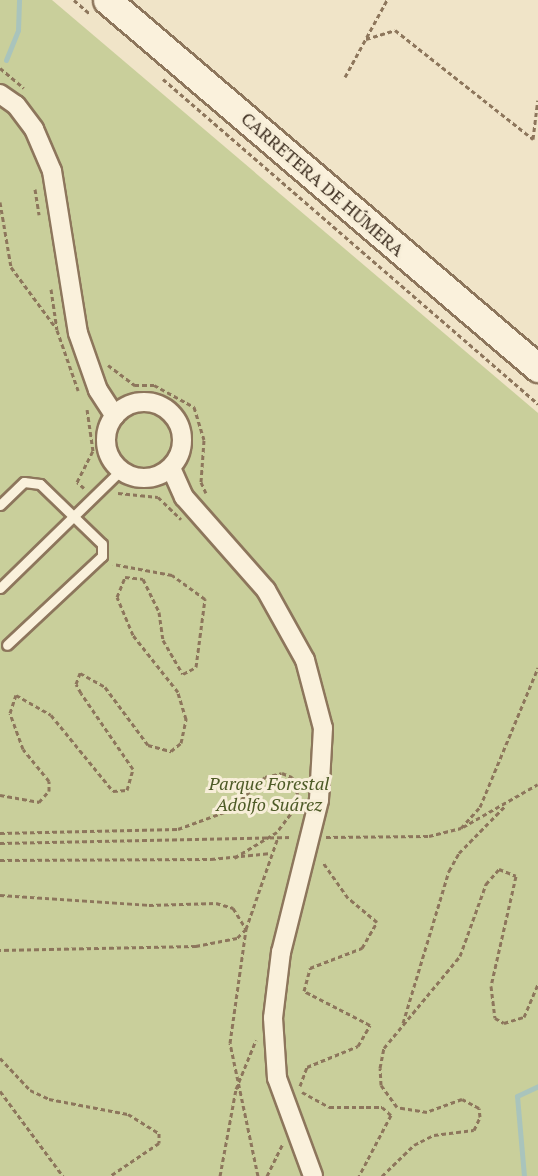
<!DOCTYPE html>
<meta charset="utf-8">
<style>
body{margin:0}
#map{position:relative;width:538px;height:1176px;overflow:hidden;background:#f0e4c8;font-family:"PT Serif",serif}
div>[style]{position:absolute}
.green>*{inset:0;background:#c9cf9b}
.stream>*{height:5px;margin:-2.5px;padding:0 2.5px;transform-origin:2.5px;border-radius:2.5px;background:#a9c4bc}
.path>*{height:3px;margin-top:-1.5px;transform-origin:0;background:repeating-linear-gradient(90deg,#8d765c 0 4.5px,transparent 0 7.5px)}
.roads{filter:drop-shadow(2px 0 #8d765c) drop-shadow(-2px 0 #8d765c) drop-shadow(0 2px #8d765c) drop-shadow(0 -2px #8d765c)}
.service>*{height:9px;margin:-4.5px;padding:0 4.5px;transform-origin:4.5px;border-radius:4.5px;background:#faf1dc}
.minor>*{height:18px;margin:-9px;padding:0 9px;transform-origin:9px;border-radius:9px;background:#faf1dc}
.minor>.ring{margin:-9px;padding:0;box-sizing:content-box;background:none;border:18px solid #faf1dc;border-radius:50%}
.secondary>*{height:27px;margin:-13.5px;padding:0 13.5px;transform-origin:13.5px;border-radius:13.5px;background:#faf1dc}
span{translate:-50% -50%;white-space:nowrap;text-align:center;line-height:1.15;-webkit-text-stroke:6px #f7eed8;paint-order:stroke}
.street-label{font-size:18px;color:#3d2e20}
.park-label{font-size:18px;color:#4d5a26;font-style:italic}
</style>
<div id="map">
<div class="green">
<i style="clip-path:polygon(0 0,52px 0,538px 413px,538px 1176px,0 1176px)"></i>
</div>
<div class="stream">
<i style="left:6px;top:60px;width:32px;rotate:-68deg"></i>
<i style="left:18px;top:30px;width:30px;rotate:-88deg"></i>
<i style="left:524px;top:1176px;width:80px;rotate:-95deg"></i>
<i style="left:517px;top:1096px;width:23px;rotate:-25deg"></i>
</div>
<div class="path">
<i style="left:74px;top:0;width:20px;rotate:41deg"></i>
<i style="left:366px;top:39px;width:30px;rotate:-17deg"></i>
<i style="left:395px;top:30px;width:176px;rotate:38.3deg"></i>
<i style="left:0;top:68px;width:31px;rotate:40deg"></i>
<i style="left:345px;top:77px;width:88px;rotate:-61.4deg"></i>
<i style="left:163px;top:79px;width:496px;rotate:40.9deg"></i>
<i style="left:533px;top:139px;width:39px;rotate:-83deg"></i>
<i style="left:35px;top:189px;width:26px;rotate:81deg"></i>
<i style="left:0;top:202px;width:66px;rotate:80.4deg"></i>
<i style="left:11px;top:267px;width:76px;rotate:53.6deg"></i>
<i style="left:51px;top:289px;width:41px;rotate:81.7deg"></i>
<i style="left:57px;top:330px;width:64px;rotate:70.7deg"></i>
<i style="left:108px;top:365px;width:34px;rotate:37deg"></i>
<i style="left:135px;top:385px;width:19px"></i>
<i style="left:154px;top:385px;width:46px;rotate:28.8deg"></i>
<i style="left:194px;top:407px;width:34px;rotate:73deg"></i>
<i style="left:204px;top:440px;width:42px;rotate:94.1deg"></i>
<i style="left:201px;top:482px;width:12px;rotate:66deg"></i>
<i style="left:84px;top:488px;width:9px;rotate:-139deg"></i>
<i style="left:77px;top:482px;width:35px;rotate:-63deg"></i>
<i style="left:93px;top:451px;width:42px;rotate:-98.1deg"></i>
<i style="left:118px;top:493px;width:40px;rotate:5.7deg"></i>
<i style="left:158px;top:497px;width:32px;rotate:44deg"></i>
<i style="left:0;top:795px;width:40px;rotate:10deg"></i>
<i style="left:39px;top:802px;width:15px;rotate:-48deg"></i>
<i style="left:49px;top:791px;width:10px;rotate:-90deg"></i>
<i style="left:49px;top:781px;width:41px;rotate:-129.1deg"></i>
<i style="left:23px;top:749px;width:38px;rotate:-110deg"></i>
<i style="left:10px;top:713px;width:19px;rotate:-72deg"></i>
<i style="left:16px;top:695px;width:40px;rotate:29.7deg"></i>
<i style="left:51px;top:715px;width:98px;rotate:50.8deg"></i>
<i style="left:113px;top:791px;width:14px;rotate:-4deg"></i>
<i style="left:127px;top:790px;width:22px;rotate:-74deg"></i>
<i style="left:133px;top:769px;width:92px;rotate:-124.4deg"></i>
<i style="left:81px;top:693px;width:10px;rotate:-119deg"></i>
<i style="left:76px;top:684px;width:12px;rotate:-70deg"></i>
<i style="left:80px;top:673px;width:29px;rotate:29deg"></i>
<i style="left:105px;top:687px;width:72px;rotate:53.4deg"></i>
<i style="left:148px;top:745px;width:24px;rotate:15deg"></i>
<i style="left:171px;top:751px;width:13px;rotate:-39deg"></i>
<i style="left:181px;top:743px;width:25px;rotate:-78deg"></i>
<i style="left:186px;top:719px;width:28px;rotate:-107deg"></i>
<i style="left:178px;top:692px;width:73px;rotate:-128.3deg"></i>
<i style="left:133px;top:635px;width:41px;rotate:-112.8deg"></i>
<i style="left:117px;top:597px;width:22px;rotate:-68deg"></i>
<i style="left:125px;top:577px;width:18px;rotate:6deg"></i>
<i style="left:143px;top:579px;width:37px;rotate:64deg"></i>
<i style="left:159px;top:612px;width:28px;rotate:82deg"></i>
<i style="left:163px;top:640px;width:39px;rotate:60deg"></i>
<i style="left:183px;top:674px;width:15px;rotate:-28deg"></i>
<i style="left:196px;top:667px;width:69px;rotate:-82.5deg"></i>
<i style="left:205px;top:599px;width:41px;rotate:-144deg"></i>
<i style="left:172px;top:575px;width:60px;rotate:-169.4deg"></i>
<i style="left:463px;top:827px;width:86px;rotate:-29.8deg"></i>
<i style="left:0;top:833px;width:178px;rotate:-1.3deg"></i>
<i style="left:178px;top:829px;width:55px;rotate:-20.1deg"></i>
<i style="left:230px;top:810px;width:48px;rotate:-43.3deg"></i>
<i style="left:265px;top:777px;width:17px;rotate:-13deg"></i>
<i style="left:282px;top:773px;width:11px;rotate:22deg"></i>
<i style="left:292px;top:777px;width:20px;rotate:72deg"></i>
<i style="left:298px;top:796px;width:12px;rotate:104deg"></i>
<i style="left:295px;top:808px;width:30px;rotate:127deg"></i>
<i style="left:277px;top:832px;width:50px;rotate:148.8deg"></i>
<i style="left:326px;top:837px;width:103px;rotate:-0.6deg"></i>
<i style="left:429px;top:836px;width:33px;rotate:-14deg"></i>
<i style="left:461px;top:828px;width:28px;rotate:-48deg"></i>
<i style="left:480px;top:807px;width:151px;rotate:-67.4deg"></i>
<i style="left:0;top:843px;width:292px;rotate:-1.2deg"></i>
<i style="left:0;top:860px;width:211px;rotate:-0.3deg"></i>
<i style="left:211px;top:859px;width:60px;rotate:-5.7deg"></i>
<i style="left:0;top:895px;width:149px;rotate:3.8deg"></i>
<i style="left:149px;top:905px;width:67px;rotate:-1.7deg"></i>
<i style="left:216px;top:903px;width:18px;rotate:16deg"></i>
<i style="left:233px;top:908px;width:25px;rotate:58deg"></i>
<i style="left:246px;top:929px;width:13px;rotate:135deg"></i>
<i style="left:237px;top:938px;width:42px;rotate:169deg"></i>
<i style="left:196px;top:946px;width:196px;rotate:178.8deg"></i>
<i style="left:403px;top:1023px;width:159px;rotate:-73.2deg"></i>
<i style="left:449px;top:871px;width:21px;rotate:-61deg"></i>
<i style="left:459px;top:853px;width:67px;rotate:-45.6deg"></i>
<i style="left:0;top:1058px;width:44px;rotate:46.8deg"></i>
<i style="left:30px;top:1090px;width:21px;rotate:25deg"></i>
<i style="left:49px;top:1099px;width:80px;rotate:10.8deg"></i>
<i style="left:128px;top:1114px;width:36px;rotate:32deg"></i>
<i style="left:159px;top:1133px;width:10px;rotate:90deg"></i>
<i style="left:159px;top:1143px;width:59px;rotate:146deg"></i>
<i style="left:300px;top:1086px;width:20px;rotate:-70deg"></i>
<i style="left:307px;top:1067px;width:55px;rotate:-22.4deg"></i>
<i style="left:358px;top:1046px;width:24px;rotate:-60deg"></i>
<i style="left:370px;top:1025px;width:74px;rotate:-152.7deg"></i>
<i style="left:304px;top:991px;width:24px;rotate:-75deg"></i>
<i style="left:310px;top:968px;width:56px;rotate:-21deg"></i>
<i style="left:362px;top:948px;width:30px;rotate:-60deg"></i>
<i style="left:377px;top:922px;width:38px;rotate:-140deg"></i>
<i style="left:348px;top:898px;width:45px;rotate:-125.1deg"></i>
<i style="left:0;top:1091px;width:106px;rotate:53.5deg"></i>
<i style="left:302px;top:1092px;width:31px;rotate:29deg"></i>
<i style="left:329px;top:1107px;width:53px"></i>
<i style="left:382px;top:1107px;width:12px;rotate:42deg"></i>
<i style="left:391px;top:1115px;width:69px;rotate:117.7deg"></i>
<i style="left:220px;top:1176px;width:88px;rotate:-79.6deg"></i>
<i style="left:236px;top:1089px;width:53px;rotate:-67.8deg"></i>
<i style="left:258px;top:1176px;width:136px;rotate:-101.9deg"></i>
<i style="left:230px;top:1043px;width:115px;rotate:-82deg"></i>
<i style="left:246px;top:929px;width:97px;rotate:-70.8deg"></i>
<i style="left:267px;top:1176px;width:37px;rotate:-64deg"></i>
<i style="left:382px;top:1176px;width:45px;rotate:-44.1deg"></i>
<i style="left:414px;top:1145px;width:22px;rotate:-27deg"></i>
<i style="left:434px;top:1135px;width:40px;rotate:-7.1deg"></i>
<i style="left:474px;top:1130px;width:14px;rotate:-65deg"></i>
<i style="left:480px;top:1117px;width:9px;rotate:-96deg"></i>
<i style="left:479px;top:1108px;width:19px;rotate:-152deg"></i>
<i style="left:462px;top:1099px;width:37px;rotate:160deg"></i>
<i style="left:427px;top:1112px;width:30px;rotate:-171deg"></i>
<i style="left:397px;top:1107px;width:27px;rotate:-126deg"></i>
<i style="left:381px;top:1085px;width:17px;rotate:-93deg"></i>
<i style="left:380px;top:1068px;width:20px;rotate:-79deg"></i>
<i style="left:384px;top:1048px;width:119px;rotate:-50.4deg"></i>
<i style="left:460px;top:956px;width:77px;rotate:-70.1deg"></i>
<i style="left:486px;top:884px;width:20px;rotate:-49deg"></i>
<i style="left:499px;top:869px;width:18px;rotate:22deg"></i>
<i style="left:516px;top:876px;width:113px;rotate:102.8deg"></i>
<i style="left:491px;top:986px;width:32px;rotate:83deg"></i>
<i style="left:495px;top:1018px;width:10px;rotate:29deg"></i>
<i style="left:504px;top:1023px;width:21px;rotate:-17deg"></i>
<i style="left:524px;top:1017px;width:36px;rotate:-67deg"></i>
</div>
<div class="roads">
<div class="service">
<i style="left:0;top:505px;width:33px;rotate:-44deg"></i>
<i style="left:24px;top:482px;width:16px;rotate:7deg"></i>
<i style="left:40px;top:484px;width:86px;rotate:44.1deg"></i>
<i style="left:102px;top:544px;width:12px;rotate:90deg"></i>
<i style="left:102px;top:556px;width:130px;rotate:136.9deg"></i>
<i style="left:0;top:588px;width:168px;rotate:-44.3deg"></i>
</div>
<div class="minor">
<i style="left:0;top:94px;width:19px;rotate:35deg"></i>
<i style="left:16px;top:105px;width:30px;rotate:53deg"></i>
<i style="left:34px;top:129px;width:46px;rotate:66.8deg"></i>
<i style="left:52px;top:171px;width:164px;rotate:80.9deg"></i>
<i style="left:78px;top:333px;width:60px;rotate:70.7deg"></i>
<i style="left:98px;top:390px;width:31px;rotate:57deg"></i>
<i class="ring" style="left:106px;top:402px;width:58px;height:58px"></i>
<i style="left:171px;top:468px;width:32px;rotate:66deg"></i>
<i style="left:184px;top:497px;width:124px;rotate:48.6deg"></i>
<i style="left:266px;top:590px;width:80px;rotate:60.9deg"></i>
<i style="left:305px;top:660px;width:70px;rotate:75.2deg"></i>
<i style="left:323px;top:728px;width:72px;rotate:93.2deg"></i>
<i style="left:319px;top:800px;width:157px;rotate:104deg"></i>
<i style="left:281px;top:952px;width:66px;rotate:96.9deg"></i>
<i style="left:273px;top:1018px;width:60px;rotate:86.2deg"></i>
<i style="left:277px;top:1078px;width:104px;rotate:69.8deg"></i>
</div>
<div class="secondary">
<i style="left:107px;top:0;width:567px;rotate:40.49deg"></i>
</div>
</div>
<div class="street-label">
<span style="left:323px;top:184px;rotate:41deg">CARRETERA DE HÚMERA</span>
</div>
<div class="park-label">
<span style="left:269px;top:794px">Parque Forestal<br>Adolfo Suárez</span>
</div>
</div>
